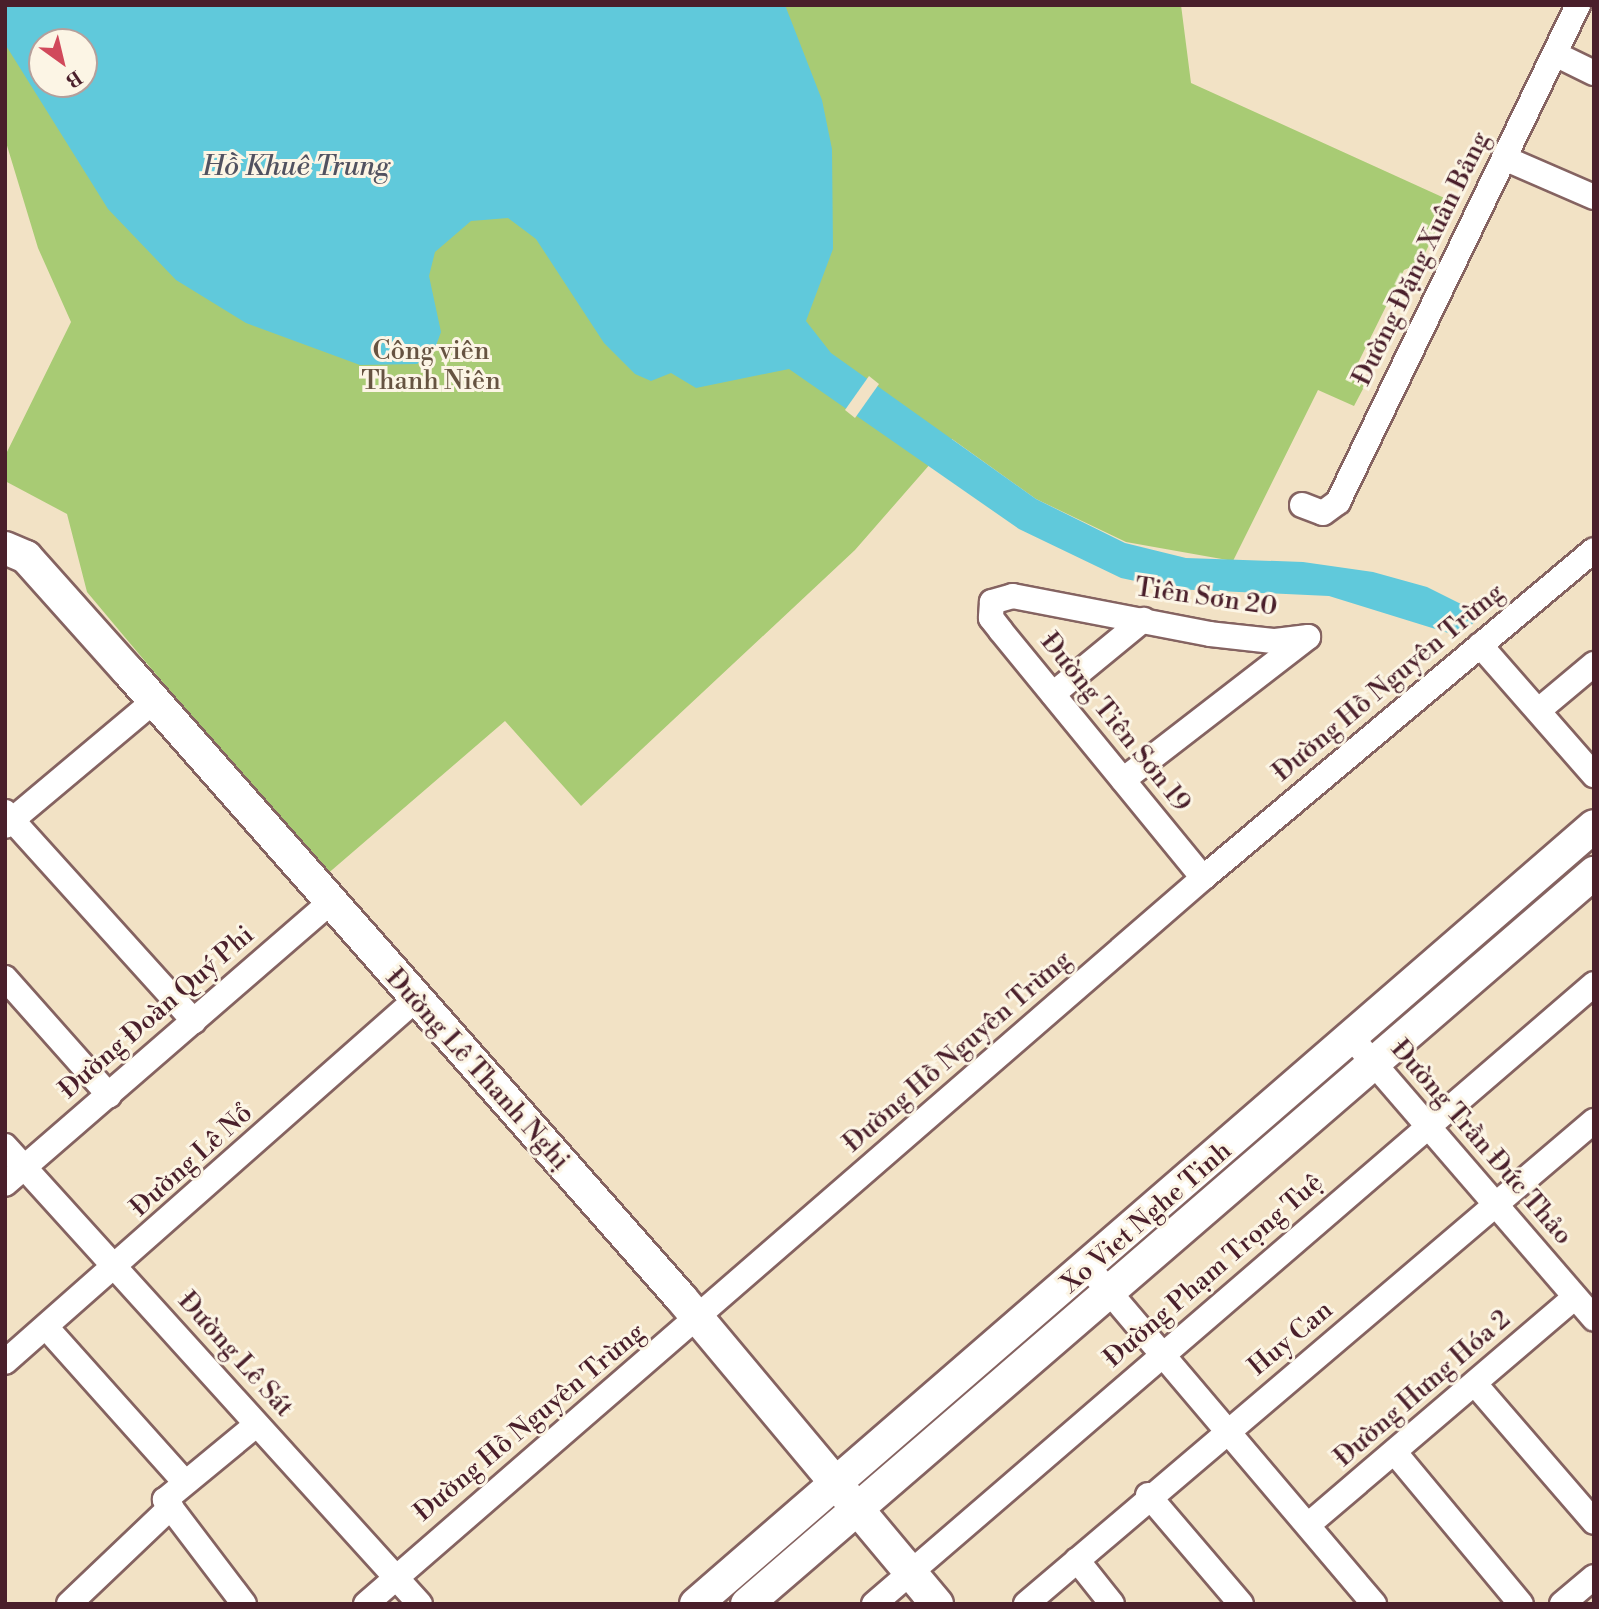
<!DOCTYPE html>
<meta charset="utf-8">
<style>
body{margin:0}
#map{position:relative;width:1599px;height:1609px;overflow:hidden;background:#f2e2c5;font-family:"Libre Bodoni",serif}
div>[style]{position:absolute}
.green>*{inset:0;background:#a8cb74}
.water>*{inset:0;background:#60c9db}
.pier>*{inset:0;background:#f2e2c5}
.roads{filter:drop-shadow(2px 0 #856361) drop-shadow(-2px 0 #856361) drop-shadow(0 2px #856361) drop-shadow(0 -2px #856361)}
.minor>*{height:24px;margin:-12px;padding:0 12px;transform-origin:12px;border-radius:12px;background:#fff}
.major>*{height:32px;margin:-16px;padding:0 16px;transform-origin:16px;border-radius:16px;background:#fff}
span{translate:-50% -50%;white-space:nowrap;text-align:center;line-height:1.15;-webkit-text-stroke:6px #fcf5e5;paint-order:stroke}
.street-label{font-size:26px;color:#4a1f2b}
.park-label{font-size:26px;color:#665341}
.water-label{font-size:28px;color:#515260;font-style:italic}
.frame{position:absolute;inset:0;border:7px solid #4a1f2b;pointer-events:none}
.north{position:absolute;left:28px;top:28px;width:70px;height:70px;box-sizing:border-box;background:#fcf5e5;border:2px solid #b59f9b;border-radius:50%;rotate:146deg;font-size:19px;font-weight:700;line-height:28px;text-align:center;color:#4a1f2b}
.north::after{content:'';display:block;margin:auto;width:24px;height:32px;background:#d1495b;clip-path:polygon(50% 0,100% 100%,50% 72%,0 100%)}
</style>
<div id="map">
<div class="green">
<i style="clip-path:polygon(evenodd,5px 5px,1181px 5px,1191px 83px,1451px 201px,1420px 263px,1404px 270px,1356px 367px,1364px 387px,1354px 406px,1318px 390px,1233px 561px,1126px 542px,1036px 499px,952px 439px,855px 550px,581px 806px,505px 721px,325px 876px,87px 592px,67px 514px,5px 481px,5px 456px,71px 322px,38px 248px,5px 139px,5px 5px,42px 42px,84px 42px,84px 84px,42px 84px,42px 42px)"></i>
</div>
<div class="water">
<i style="clip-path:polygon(evenodd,5px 5px,785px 5px,822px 100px,832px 149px,833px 249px,806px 321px,831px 353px,1036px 499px,1125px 543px,1186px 558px,1303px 562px,1373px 572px,1427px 587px,1483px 615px,1458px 636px,1329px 596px,1173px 589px,1121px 578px,1019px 529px,789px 369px,696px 388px,671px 373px,651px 381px,635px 374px,604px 343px,536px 239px,508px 218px,471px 221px,435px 252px,429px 276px,441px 332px,434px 351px,417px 364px,360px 365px,246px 323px,176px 280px,108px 209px,5px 44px,5px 5px,42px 42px,84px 42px,84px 84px,42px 84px,42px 42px)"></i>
</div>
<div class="pier">
<i style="clip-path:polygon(869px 376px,879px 384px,855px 418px,845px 410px)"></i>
</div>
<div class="roads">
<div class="minor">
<i style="left:1555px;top:54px;width:43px;rotate:26deg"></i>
<i style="left:1504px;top:158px;width:98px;rotate:23.4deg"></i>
<i style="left:1302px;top:505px;width:22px;rotate:21deg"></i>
<i style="left:1323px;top:513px;width:19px;rotate:-36deg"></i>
<i style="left:1338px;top:502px;width:552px;rotate:-64.22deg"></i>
<i style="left:1480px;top:645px;width:173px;rotate:48.8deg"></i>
<i style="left:1053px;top:694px;width:117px;rotate:-39.4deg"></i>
<i style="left:1539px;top:710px;width:72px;rotate:-39.9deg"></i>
<i style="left:1123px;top:780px;width:234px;rotate:-37.7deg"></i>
<i style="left:1308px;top:637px;width:35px;rotate:173deg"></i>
<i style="left:1273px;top:641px;width:63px;rotate:-173.7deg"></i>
<i style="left:1210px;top:634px;width:201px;rotate:-169.1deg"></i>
<i style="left:1013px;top:596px;width:22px;rotate:164deg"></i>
<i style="left:992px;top:602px;width:16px;rotate:94deg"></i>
<i style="left:991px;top:618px;width:16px;rotate:52deg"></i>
<i style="left:1001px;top:631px;width:319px;rotate:50.7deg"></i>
<i style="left:5px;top:812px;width:282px;rotate:47.9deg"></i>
<i style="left:5px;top:826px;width:193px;rotate:-40deg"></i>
<i style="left:5px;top:978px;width:157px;rotate:48.4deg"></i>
<i style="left:1351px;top:1037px;width:372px;rotate:49.2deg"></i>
<i style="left:5px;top:1146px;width:618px;rotate:47.82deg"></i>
<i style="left:5px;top:1184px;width:427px;rotate:-40.9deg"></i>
<i style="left:1089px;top:1268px;width:441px;rotate:49.7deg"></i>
<i style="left:46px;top:1327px;width:205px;rotate:48.2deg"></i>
<i style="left:5px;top:1362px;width:547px;rotate:-41.44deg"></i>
<i style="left:1475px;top:1384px;width:182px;rotate:49.2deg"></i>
<i style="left:1396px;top:1454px;width:195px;rotate:50.2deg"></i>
<i style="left:1148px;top:1495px;width:143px;rotate:49.5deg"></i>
<i style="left:1308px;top:1525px;width:351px;rotate:-40.5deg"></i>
<i style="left:1077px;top:1560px;width:56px;rotate:51.5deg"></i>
<i style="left:69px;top:1604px;width:141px;rotate:-43.6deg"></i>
<i style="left:244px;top:1604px;width:131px;rotate:-127.2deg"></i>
<i style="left:165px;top:1500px;width:118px;rotate:-39.5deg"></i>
<i style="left:366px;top:1604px;width:1108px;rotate:-40.94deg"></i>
<i style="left:1203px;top:878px;width:510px;rotate:-39.99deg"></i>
<i style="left:874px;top:1604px;width:950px;rotate:-40.73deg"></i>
<i style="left:1026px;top:1604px;width:746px;rotate:-40.38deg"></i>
<i style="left:1562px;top:1604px;width:42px;rotate:-40.2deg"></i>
</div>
<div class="major">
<i style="left:5px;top:548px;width:23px;rotate:23deg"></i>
<i style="left:26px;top:557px;width:153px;rotate:48.2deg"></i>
<i style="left:128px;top:671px;width:836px;rotate:48.59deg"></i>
<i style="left:681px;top:1298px;width:399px;rotate:50.1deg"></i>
<i style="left:696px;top:1604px;width:1188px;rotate:-40.9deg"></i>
<i style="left:747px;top:1604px;width:1119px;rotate:-40.8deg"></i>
</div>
</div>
<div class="street-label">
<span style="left:1422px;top:259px;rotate:-64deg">Đường Đặng Xuân Bảng</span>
<span style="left:1206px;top:598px;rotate:8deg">Tiên Sơn 20</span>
<span style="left:1389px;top:683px;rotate:-40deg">Đường Hồ Nguyên Trừng</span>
<span style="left:1115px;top:723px;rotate:51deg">Đường Tiên Sơn 19</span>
<span style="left:157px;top:1013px;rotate:-41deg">Đường Đoàn Quý Phi</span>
<span style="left:958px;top:1052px;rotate:-41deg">Đường Hồ Nguyên Trừng</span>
<span style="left:477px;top:1070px;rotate:48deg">Đường Lê Thanh Nghị</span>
<span style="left:1481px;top:1143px;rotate:49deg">Đường Trần Đức Thảo</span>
<span style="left:192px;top:1161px;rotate:-42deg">Đường Lê Nổ</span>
<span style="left:1147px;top:1218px;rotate:-41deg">Xo Viet Nghe Tinh</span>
<span style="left:1214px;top:1271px;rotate:-41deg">Đường Phạm Trọng Tuệ</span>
<span style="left:1291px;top:1339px;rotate:-40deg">Huy Can</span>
<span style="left:235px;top:1355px;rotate:48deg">Đường Lê Sát</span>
<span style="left:1423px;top:1389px;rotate:-41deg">Đường Hưng Hóa 2</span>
<span style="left:530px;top:1423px;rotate:-40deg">Đường Hồ Nguyên Trừng</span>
</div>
<div class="park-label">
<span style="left:431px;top:367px">Công viên<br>Thanh Niên</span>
</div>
<div class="water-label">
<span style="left:296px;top:167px">Hồ Khuê Trung</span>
</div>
<div class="frame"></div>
<div class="north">B</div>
</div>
